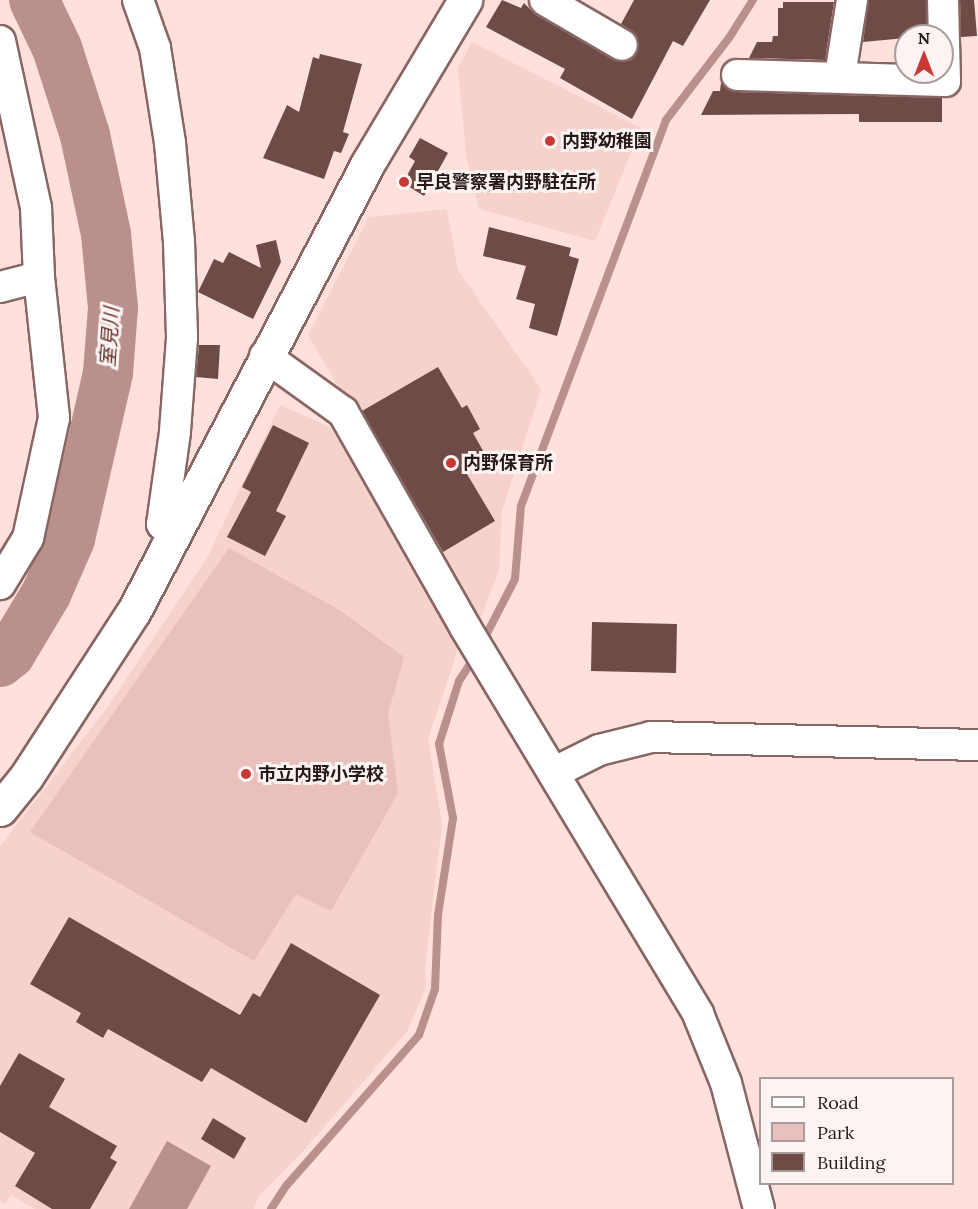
<!DOCTYPE html>
<meta charset="utf-8">
<style>
body{margin:0}
#map{position:relative;width:978px;height:1209px;overflow:hidden;background:#ffe0dd;font-family:Lora,"Noto Sans JP",serif}
div>[style]{position:absolute}
.built>*{inset:0;background:#f7d2cd}
.green>*{inset:0;background:#e9c0bb}
.water>*{inset:0;background:#b9908c}
.stream>*{height:8px;margin:-4px;padding:0 4px;transform-origin:4px;border-radius:4px;background:#b9908c}
.river>*{height:50px;margin:-25px;padding:0 25px;transform-origin:25px;border-radius:25px;background:#b9908c}
.building>*{inset:0;background:#6e4b47}
.roads{filter:drop-shadow(2px 0 #876663) drop-shadow(-2px 0 #876663) drop-shadow(0 2px #876663) drop-shadow(0 -2px #876663)}
.minor>*{height:30px;margin:-15px;padding:0 15px;transform-origin:15px;border-radius:15px;background:#fff}
.tertiary>*{height:33px;margin:-16.5px;padding:0 16.5px;transform-origin:16.5px;border-radius:16.5px;background:#fff}
.dots>*{width:16px;height:16px;translate:-50% -50%;box-sizing:border-box;border:3px solid #fbf4f3;border-radius:50%}
span{translate:-50% -50%;white-space:nowrap;text-align:center;line-height:1.15;-webkit-text-stroke:6px #fbf4f3;paint-order:stroke}
.poi-label{font-size:18px;color:#261918;font-weight:700}
.left{translate:0 -50%;text-align:left}
.water-label{font-size:20px;color:#67302b;font-style:italic}
.legend{position:absolute;left:759px;top:1077px;width:195px;height:108px;box-sizing:border-box;background:#fbf4f3;border:2px solid #a69c9b;margin:0;padding:8px 10px;list-style:none;font-size:18px;color:#261918}
.legend li{display:flex;align-items:center;gap:12px;height:30px}
.legend b{width:30px;border:2px solid #a69c9b}
.north{position:absolute;left:894px;top:24px;width:60px;height:60px;box-sizing:border-box;background:#fbf4f3;border:2px solid #a69c9b;border-radius:50%;rotate:0deg;font-size:16px;font-weight:700;line-height:24px;text-align:center;color:#261918}
.north::after{content:'';display:block;margin:auto;width:21px;height:27px;background:#c73836;clip-path:polygon(50% 0,100% 100%,50% 72%,0 100%)}
</style>
<div id="map">
<div class="built">
<i style="clip-path:polygon(472px 42px,641px 128px,595px 241px,479px 209px,466px 155px,458px 68px)"></i>
<i style="clip-path:polygon(447px 209px,458px 270px,541px 389px,502px 511px,499px 570px,478px 625px,308px 335px,369px 217px)"></i>
<i style="clip-path:polygon(280px 405px,328px 426px,371px 485px,462px 637px,428px 739px,442px 825px,425px 967px,426px 987px,408px 1030px,306px 1148px,258px 1197px,254px 1209px,35px 1209px,11px 1195px,5px 1204px,0 1201px,0 846px,107px 708px,207px 558px)"></i>
</div>
<div class="green">
<i style="clip-path:polygon(229px 548px,341px 611px,404px 657px,388px 714px,398px 793px,331px 911px,296px 894px,254px 961px,30px 832px)"></i>
</div>
<div class="water">
<i style="clip-path:polygon(167px 1141px,211px 1166px,187px 1209px,129px 1209px)"></i>
</div>
<div class="stream">
<i style="left:481px;top:645px;width:74px;rotate:-62.7deg"></i>
<i style="left:515px;top:579px;width:73px;rotate:-85.3deg"></i>
<i style="left:521px;top:506px;width:412px;rotate:-69.4deg"></i>
<i style="left:666px;top:120px;width:103px;rotate:-52.5deg"></i>
<i style="left:729px;top:38px;width:45px;rotate:-57.7deg"></i>
<i style="left:271px;top:1209px;width:27px;rotate:-57deg"></i>
<i style="left:286px;top:1186px;width:201px;rotate:-48.6deg"></i>
<i style="left:419px;top:1035px;width:49px;rotate:-70.8deg"></i>
<i style="left:435px;top:989px;width:74px;rotate:-87.7deg"></i>
<i style="left:438px;top:915px;width:98px;rotate:-81.2deg"></i>
<i style="left:453px;top:818px;width:75px;rotate:-100.7deg"></i>
<i style="left:439px;top:744px;width:66px;rotate:-72.4deg"></i>
<i style="left:459px;top:681px;width:30px;rotate:-57deg"></i>
</div>
<div class="river">
<i style="left:0;top:662px;width:13px;rotate:-39deg"></i>
<i style="left:10px;top:654px;width:70px;rotate:-59deg"></i>
<i style="left:46px;top:594px;width:60px;rotate:-66.4deg"></i>
<i style="left:70px;top:539px;width:170px;rotate:-77.1deg"></i>
<i style="left:108px;top:373px;width:65px;rotate:-85.6deg"></i>
<i style="left:113px;top:308px;width:74px;rotate:-95.4deg"></i>
<i style="left:106px;top:234px;width:101px;rotate:-102deg"></i>
<i style="left:85px;top:135px;width:91px;rotate:-107.8deg"></i>
<i style="left:57px;top:48px;width:53px;rotate:-115.6deg"></i>
</div>
<div class="building">
<i style="clip-path:polygon(502px 0,521px 8px,524px 3px,536px 15px,621px 62px,631px 60px,639px 46px,637px 36px,621px 24px,634px 0,710px 0,683px 46px,673px 41px,632px 119px,560px 78px,565px 69px,486px 27px)"></i>
<i style="clip-path:polygon(869px 0,926px 0,927px 36px,863px 42px)"></i>
<i style="clip-path:polygon(960px 0,974px 0,977px 36px,961px 37px)"></i>
<i style="clip-path:polygon(783px 2px,834px 2px,825px 60px,749px 58px,757px 42px,772px 42px,773px 36px,778px 36px,778px 8px,783px 8px)"></i>
<i style="clip-path:polygon(320px 54px,362px 64px,343px 132px,349px 134px,341px 153px,334px 151px,324px 179px,263px 158px,287px 105px,299px 112px,313px 57px,319px 59px)"></i>
<i style="clip-path:polygon(721px 83px,736px 92px,942px 98px,942px 122px,859px 122px,859px 114px,701px 115px,713px 91px,720px 91px)"></i>
<i style="clip-path:polygon(420px 138px,448px 153px,424px 196px,403px 183px,415px 161px,409px 157px)"></i>
<i style="clip-path:polygon(489px 227px,571px 248px,569px 256px,579px 259px,557px 336px,529px 328px,535px 304px,516px 299px,526px 266px,483px 256px)"></i>
<i style="clip-path:polygon(276px 240px,281px 262px,253px 319px,198px 292px,214px 259px,223px 263px,229px 252px,261px 268px,256px 245px)"></i>
<i style="clip-path:polygon(199px 345px,220px 345px,218px 379px,196px 377px)"></i>
<i style="clip-path:polygon(438px 367px,462px 408px,467px 405px,480px 429px,473px 433px,486px 456px,464px 469px,495px 521px,443px 552px,362px 411px)"></i>
<i style="clip-path:polygon(273px 425px,309px 443px,276px 511px,286px 516px,265px 556px,227px 537px,251px 492px,242px 487px)"></i>
<i style="clip-path:polygon(592px 622px,677px 624px,676px 673px,591px 671px)"></i>
<i style="clip-path:polygon(69px 917px,240px 1015px,253px 993px,260px 997px,291px 943px,380px 995px,306px 1123px,211px 1068px,202px 1082px,108px 1029px,103px 1038px,76px 1022px,81px 1013px,30px 984px)"></i>
<i style="clip-path:polygon(19px 1053px,65px 1079px,49px 1107px,117px 1146px,110px 1158px,117px 1162px,90px 1209px,52px 1209px,15px 1186px,35px 1153px,0 1132px,0 1086px)"></i>
<i style="clip-path:polygon(213px 1118px,246px 1138px,234px 1159px,201px 1139px)"></i>
</div>
<div class="roads">
<div class="minor">
<i style="left:138px;top:0;width:51px;rotate:70.5deg"></i>
<i style="left:155px;top:48px;width:96px;rotate:81deg"></i>
<i style="left:170px;top:143px;width:98px;rotate:84.8deg"></i>
<i style="left:179px;top:241px;width:97px;rotate:88.2deg"></i>
<i style="left:182px;top:338px;width:94px;rotate:94.3deg"></i>
<i style="left:175px;top:432px;width:93px;rotate:98deg"></i>
<i style="left:162px;top:524px;width:18px;rotate:43deg"></i>
<i style="left:545px;top:0;width:89px;rotate:30.3deg"></i>
<i style="left:0;top:41px;width:171px;rotate:77.8deg"></i>
<i style="left:36px;top:208px;width:69px;rotate:87.5deg"></i>
<i style="left:39px;top:277px;width:142px;rotate:83.9deg"></i>
<i style="left:54px;top:418px;width:123px;rotate:102.2deg"></i>
<i style="left:28px;top:538px;width:54px;rotate:121.3deg"></i>
<i style="left:737px;top:75px;width:208px;rotate:1.7deg"></i>
<i style="left:945px;top:81px;width:81px;rotate:-91.4deg"></i>
<i style="left:840px;top:76px;width:77px;rotate:-81deg"></i>
<i style="left:0;top:287px;width:40px;rotate:-14.4deg"></i>
<i style="left:265px;top:356px;width:96px;rotate:35.7deg"></i>
<i style="left:343px;top:412px;width:247px;rotate:60.4deg"></i>
<i style="left:465px;top:627px;width:452px;rotate:58.9deg"></i>
<i style="left:698px;top:1014px;width:74px;rotate:67.9deg"></i>
<i style="left:726px;top:1083px;width:130px;rotate:75.3deg"></i>
<i style="left:555px;top:772px;width:49px;rotate:-26.6deg"></i>
<i style="left:599px;top:750px;width:54px;rotate:-14deg"></i>
<i style="left:651px;top:737px;width:327px;rotate:1.4deg"></i>
</div>
<div class="tertiary">
<i style="left:0;top:809px;width:41px;rotate:-50.9deg"></i>
<i style="left:26px;top:777px;width:198px;rotate:-57deg"></i>
<i style="left:134px;top:611px;width:505px;rotate:-62.42deg"></i>
<i style="left:368px;top:163px;width:190px;rotate:-59.2deg"></i>
</div>
</div>
<div class="dots">
<i style="left:550px;top:141px;background:#c73836"></i>
<i style="left:404px;top:182px;background:#c73836"></i>
<i style="left:451px;top:463px;background:#c73836"></i>
<i style="left:246px;top:774px;background:#c73836"></i>
</div>
<div class="poi-label">
<span class="left" style="left:562px;top:141px">内野幼稚園</span>
<span class="left" style="left:416px;top:182px">早良警察署内野駐在所</span>
<span class="left" style="left:463px;top:463px">内野保育所</span>
<span class="left" style="left:258px;top:774px">市立内野小学校</span>
</div>
<div class="water-label">
<span style="left:109px;top:337px;rotate:-86deg">室見川</span>
</div>
<ul class="legend">
<li><b style="height:8px;background:#fff"></b>Road</li>
<li><b style="height:16px;background:#e9c0bb"></b>Park</li>
<li><b style="height:16px;background:#6e4b47"></b>Building</li>
</ul>
<div class="north">N</div>
</div>
